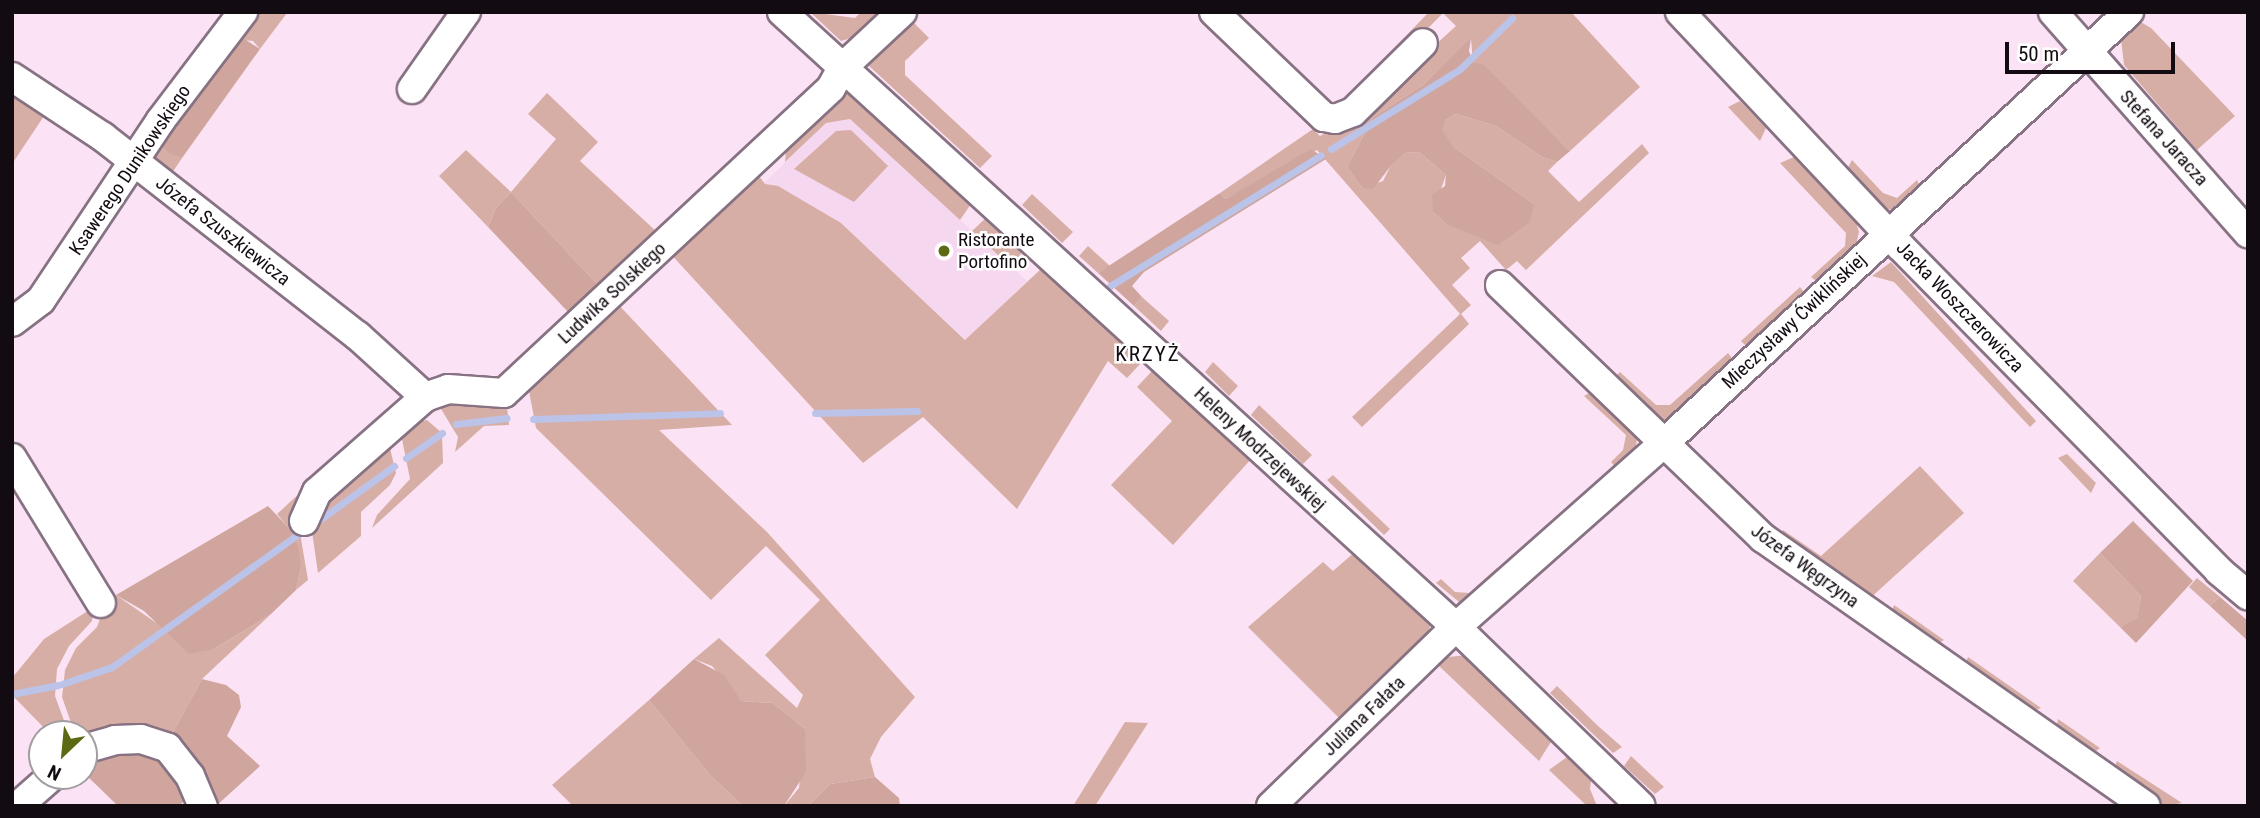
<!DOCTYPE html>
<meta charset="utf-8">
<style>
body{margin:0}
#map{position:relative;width:2260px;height:818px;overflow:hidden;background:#fbe3f5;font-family:"Roboto Condensed",sans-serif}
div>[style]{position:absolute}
.built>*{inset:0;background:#f5d7ef}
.green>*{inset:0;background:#d7aea5}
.forest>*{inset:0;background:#cfa59d}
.stream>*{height:7px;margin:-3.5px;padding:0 3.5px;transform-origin:3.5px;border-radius:3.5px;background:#bbc3e8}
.roads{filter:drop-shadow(2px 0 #877283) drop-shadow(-2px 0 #877283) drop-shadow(0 2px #877283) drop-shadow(0 -2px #877283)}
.street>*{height:28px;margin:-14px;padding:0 14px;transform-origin:14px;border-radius:14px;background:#fff}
.dots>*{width:19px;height:19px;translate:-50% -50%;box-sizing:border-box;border:4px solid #fff;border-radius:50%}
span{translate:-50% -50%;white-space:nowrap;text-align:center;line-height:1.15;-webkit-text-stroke:5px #fff;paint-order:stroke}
.street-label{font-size:19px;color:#130b12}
.poi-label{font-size:19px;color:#130b12}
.left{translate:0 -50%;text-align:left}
.neighbourhood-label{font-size:21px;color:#130b12;letter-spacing:2px}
.frame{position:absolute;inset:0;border:14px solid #130b12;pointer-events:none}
.north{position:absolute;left:28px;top:720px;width:70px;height:70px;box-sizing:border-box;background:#fff;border:2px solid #a19da0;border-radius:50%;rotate:206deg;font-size:19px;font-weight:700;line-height:28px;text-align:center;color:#130b12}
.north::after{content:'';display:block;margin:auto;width:24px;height:32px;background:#5c6a13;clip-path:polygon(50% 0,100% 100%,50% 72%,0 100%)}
.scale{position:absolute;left:2005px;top:42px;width:170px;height:32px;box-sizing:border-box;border:4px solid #130b12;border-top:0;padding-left:9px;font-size:21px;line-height:24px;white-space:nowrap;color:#130b12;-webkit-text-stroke:5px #fff;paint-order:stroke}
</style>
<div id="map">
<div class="built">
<i style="clip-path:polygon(850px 119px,1027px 281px,966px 340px,841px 223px,764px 183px,826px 123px)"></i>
</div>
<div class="green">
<i style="clip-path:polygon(253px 12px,287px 13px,260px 49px,253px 41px,232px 39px)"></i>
<i style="clip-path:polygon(810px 12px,855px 18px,861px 12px,885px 12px,861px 35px,841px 41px)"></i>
<i style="clip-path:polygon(1429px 12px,1571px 12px,1640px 87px,1570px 151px,1484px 66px,1473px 62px,1471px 39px,1423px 85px,1373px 117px,1347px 167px,1362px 188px,1383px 181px,1392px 163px,1405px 153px,1419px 152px,1446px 175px,1433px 212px,1446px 224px,1534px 204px,1454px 147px,1441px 130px,1446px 120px,1456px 114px,1496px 126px,1542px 157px,1557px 162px,1548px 171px,1579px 202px,1642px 144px,1649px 153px,1526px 270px,1517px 261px,1506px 270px,1480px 241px,1461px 258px,1470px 268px,1452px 285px,1471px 305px,1461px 314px,1469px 324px,1362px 427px,1352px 417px,1460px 314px,1317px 150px,1226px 199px,1220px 193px,1313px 129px,1320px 136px,1357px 116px,1456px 26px,1443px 13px,1372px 85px,1364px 79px)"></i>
<i style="clip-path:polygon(909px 18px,929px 38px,905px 61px,905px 75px,992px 156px,980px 168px,868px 65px,878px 47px)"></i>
<i style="clip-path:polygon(2139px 21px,2151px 28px,2235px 116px,2197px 150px,2124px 65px,2121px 39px)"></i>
<i style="clip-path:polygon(12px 86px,48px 110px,12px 164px)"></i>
<i style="clip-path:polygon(852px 90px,973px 201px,960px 220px,850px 119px,826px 123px,785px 162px,787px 142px,840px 92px)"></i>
<i style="clip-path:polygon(547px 93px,598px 142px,580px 161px,657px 232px,577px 321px,569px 313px,599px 286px,511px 192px,496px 208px,488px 227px,439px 176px,466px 150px,511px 192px,556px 139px,528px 114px)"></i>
<i style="clip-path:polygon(1740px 101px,1766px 128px,1760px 141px,1728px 107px)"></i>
<i style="clip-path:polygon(851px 130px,888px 166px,854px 202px,794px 169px,836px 131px)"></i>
<i style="clip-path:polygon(158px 142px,182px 158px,170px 176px,150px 156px)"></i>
<i style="clip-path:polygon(1794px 157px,1856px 222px,1859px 232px,1857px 241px,1861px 246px,1820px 284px,1811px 277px,1845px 246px,1846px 233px,1780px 163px)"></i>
<i style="clip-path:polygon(1852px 160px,1883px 193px,1897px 198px,1917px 180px,1922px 190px,1900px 210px,1883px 209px,1846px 171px)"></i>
<i style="clip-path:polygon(754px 169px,765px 184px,778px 186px,841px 223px,965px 340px,1041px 269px,1050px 270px,1141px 354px,1142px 362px,1127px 378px,1108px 361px,1017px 509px,923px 417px,863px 463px,667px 250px)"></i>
<i style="clip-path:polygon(1032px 194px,1073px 232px,1062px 243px,1022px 205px)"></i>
<i style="clip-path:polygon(989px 215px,1022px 246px,1023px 251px,1011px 267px,972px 231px)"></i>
<i style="clip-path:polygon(1088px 246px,1110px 266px,1098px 273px,1079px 256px)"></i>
<i style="clip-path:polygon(1891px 262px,2036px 421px,2030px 427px,1894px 282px,1872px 276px)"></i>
<i style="clip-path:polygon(1800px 287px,1807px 296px,1749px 349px,1741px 341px)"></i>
<i style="clip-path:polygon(1142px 297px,1169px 321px,1161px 331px,1134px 306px)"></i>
<i style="clip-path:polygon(615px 301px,732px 425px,659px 430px,767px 532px,915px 697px,881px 737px,870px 759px,875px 777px,830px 784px,808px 806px,784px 806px,799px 788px,805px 729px,773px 703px,741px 701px,712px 666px,694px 659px,719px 638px,797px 708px,803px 695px,765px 655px,820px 600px,766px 546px,711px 600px,536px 428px,529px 391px,535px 378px)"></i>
<i style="clip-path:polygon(1728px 353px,1735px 362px,1673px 419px,1661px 421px,1614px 378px,1620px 372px,1656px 405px,1670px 405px)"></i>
<i style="clip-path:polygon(1213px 362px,1238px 386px,1229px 396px,1205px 372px)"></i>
<i style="clip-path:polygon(1152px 371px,1160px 371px,1253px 457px,1173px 545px,1111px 485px,1172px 421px,1137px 387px)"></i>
<i style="clip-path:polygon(1593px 391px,1633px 430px,1637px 440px,1635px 450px,1617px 469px,1611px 462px,1623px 450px,1626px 435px,1584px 396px)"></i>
<i style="clip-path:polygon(410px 392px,300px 533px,308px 580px,296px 590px,301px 567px,287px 526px,277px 514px)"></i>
<i style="clip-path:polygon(435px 399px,496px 399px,507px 407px,509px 425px,484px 426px,455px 452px,458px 437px)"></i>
<i style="clip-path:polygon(1259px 405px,1312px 455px,1303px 464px,1251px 415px)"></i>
<i style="clip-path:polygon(427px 420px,442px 433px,443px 463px,372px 528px,377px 515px,410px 479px,402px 439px,416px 422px)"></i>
<i style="clip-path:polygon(388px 440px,396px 473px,390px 485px,361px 512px,361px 536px,318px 573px,312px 532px,321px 496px)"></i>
<i style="clip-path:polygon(2067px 454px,2096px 483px,2091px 493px,2058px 458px)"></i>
<i style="clip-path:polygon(1920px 466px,1964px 513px,1868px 600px,1778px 540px,1783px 530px,1821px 556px)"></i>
<i style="clip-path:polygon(1333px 475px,1390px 529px,1384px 535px,1327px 480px)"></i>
<i style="clip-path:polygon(1356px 551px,1426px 614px,1430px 624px,1429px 635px,1342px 721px,1248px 627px,1323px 562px,1333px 571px)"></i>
<i style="clip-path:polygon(2100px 553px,2141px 596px,2137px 620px,2120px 627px,2073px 581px)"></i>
<i style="clip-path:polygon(1497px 568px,1503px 574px,1464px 606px,1436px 583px,1441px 579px,1455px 592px,1469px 593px)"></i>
<i style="clip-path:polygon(2197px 578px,2220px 597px,2210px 606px,2189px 587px)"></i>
<i style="clip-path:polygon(116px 595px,155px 622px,214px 649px,271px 614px,202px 679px,172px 734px,132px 729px,84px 741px,84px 734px,75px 734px,62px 697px,65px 670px,76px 648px,97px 627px,106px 601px)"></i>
<i style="clip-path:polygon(1894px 605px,1944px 640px,1935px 645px,1890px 617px)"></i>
<i style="clip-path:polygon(94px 607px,92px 621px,69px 646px,57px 669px,55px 696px,69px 734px,50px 734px,12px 695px,12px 678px,44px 639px)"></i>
<i style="clip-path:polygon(1467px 655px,1554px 737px,1539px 761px,1437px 664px,1449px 657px)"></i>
<i style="clip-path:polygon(1968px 657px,2041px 708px,2031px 712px,1964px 668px)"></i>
<i style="clip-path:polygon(1557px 686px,1597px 725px,1622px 747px,1613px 753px,1550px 693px)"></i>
<i style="clip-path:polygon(649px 700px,710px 775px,743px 806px,573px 806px,552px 785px)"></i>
<i style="clip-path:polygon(2058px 719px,2100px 748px,2092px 754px,2056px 730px)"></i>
<i style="clip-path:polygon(1125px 722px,1148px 723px,1095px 806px,1073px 806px)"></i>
<i style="clip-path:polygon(1571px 754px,1592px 773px,1590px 789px,1597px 806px,1587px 806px,1549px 770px)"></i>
<i style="clip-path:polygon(1631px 756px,1664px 787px,1655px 794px,1624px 766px)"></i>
<i style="clip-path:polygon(2117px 761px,2182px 803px,2165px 806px,2113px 771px)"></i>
</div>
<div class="forest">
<i style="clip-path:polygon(243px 38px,260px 49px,182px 158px,169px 153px,158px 142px,232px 39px)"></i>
<i style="clip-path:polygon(1471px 38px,1469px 51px,1473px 62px,1484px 65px,1570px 151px,1557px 162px,1542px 157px,1496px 126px,1456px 114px,1446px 120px,1442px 130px,1454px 147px,1534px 204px,1530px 222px,1498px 245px,1446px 224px,1433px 212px,1432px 195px,1445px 186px,1446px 175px,1419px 152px,1405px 153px,1393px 163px,1373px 189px,1362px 188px,1347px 167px,1373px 117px,1423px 85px)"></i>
<i style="clip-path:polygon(1311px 149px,1326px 159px,1144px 272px,1132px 286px,1142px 297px,1134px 306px,1098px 273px,1220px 193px,1226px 199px)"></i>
<i style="clip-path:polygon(511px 192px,599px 286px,569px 313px,488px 227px,496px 208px)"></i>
<i style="clip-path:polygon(268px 506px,287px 526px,298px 546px,301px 567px,296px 590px,271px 614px,214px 649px,189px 654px,144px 611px,116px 595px)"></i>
<i style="clip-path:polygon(2133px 521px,2193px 581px,2136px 643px,2120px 627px,2137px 619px,2141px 596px,2100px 553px)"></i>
<i style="clip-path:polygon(2220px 597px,2248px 621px,2248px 641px,2210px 606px)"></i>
<i style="clip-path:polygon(694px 659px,724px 675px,741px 701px,773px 703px,805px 729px,806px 772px,784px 806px,743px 806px,710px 775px,649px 700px)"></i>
<i style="clip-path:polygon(202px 679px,226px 685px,239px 695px,241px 707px,227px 736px,260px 766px,216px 806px,212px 806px,193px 755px,172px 734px)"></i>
<i style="clip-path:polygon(149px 749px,176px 771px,188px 794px,180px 806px,118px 806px,84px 773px,84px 762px,97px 753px)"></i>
<i style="clip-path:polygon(875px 777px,899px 798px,900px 806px,808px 806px,830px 784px)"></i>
</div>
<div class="stream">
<i style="left:1331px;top:149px;width:152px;rotate:-31.8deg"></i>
<i style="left:1460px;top:69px;width:73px;rotate:-44.4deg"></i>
<i style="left:1110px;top:286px;width:248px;rotate:-31.8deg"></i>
<i style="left:815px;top:413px;width:102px;rotate:-1.1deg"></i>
<i style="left:533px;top:419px;width:187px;rotate:-1.8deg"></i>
<i style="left:456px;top:424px;width:51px;rotate:-6.7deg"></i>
<i style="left:406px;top:458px;width:44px;rotate:-34.8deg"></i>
<i style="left:314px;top:524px;width:99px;rotate:-35.9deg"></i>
<i style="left:62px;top:684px;width:53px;rotate:-18.8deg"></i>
<i style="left:112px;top:667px;width:231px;rotate:-35.5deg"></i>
<i style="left:12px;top:694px;width:47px;rotate:-11.1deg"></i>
</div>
<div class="roads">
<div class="street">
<i style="left:782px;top:12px;width:912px;rotate:42.38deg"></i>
<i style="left:1456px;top:627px;width:257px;rotate:44.1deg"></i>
<i style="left:1214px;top:12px;width:152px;rotate:43.7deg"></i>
<i style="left:1324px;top:117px;width:11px;rotate:10deg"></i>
<i style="left:1335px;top:119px;width:19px;rotate:-21deg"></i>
<i style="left:1353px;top:112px;width:98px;rotate:-44.6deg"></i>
<i style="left:1680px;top:12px;width:321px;rotate:46.8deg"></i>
<i style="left:1900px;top:246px;width:455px;rotate:45.5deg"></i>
<i style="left:2219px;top:571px;width:38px;rotate:40deg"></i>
<i style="left:2053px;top:12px;width:295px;rotate:48.6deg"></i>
<i style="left:12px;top:77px;width:109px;rotate:33.4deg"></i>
<i style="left:103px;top:137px;width:323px;rotate:38deg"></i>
<i style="left:358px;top:336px;width:91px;rotate:42.3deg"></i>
<i style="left:412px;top:89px;width:94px;rotate:-55deg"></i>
<i style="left:1500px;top:285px;width:365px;rotate:43.9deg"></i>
<i style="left:1763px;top:538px;width:467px;rotate:35deg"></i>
<i style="left:12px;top:322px;width:36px;rotate:-37deg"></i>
<i style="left:41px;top:300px;width:216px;rotate:-56.3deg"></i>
<i style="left:161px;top:120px;width:136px;rotate:-52.8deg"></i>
<i style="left:12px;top:458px;width:170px;rotate:58.5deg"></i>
<i style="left:304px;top:521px;width:32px;rotate:-66deg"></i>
<i style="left:317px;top:492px;width:144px;rotate:-41.3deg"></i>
<i style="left:425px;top:397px;width:24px;rotate:-19deg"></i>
<i style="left:448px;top:389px;width:56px;rotate:4.1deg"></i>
<i style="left:504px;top:393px;width:447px;rotate:-43deg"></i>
<i style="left:831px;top:88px;width:23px;rotate:-61deg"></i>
<i style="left:842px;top:68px;width:82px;rotate:-43deg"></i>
<i style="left:84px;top:749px;width:32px;rotate:-16deg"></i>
<i style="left:115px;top:740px;width:26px;rotate:-2deg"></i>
<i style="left:141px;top:739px;width:28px;rotate:18deg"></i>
<i style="left:168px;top:748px;width:36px;rotate:52deg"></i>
<i style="left:190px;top:776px;width:33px;rotate:67deg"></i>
<i style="left:18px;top:806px;width:45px;rotate:-41.4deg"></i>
<i style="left:1271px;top:806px;width:257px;rotate:-44.1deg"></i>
<i style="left:1456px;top:627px;width:275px;rotate:-41.5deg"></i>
<i style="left:1662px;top:445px;width:637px;rotate:-42.84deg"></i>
</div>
</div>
<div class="dots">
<i style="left:944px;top:251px;background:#5c6a13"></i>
</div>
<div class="street-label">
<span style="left:2164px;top:138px;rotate:48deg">Stefana Jaracza</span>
<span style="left:130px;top:170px;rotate:-56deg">Ksawerego Dunikowskiego</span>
<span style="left:223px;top:231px;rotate:38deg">Józefa Szuszkiewicza</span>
<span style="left:612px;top:293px;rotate:-43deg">Ludwika Solskiego</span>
<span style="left:1960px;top:307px;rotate:46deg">Jacka Woszczerowicza</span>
<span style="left:1794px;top:321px;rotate:-43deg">Mieczysławy Ćwiklińskiej</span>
<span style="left:1260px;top:449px;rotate:43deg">Heleny Modrzejewskiej</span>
<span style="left:1805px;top:566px;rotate:36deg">Józefa Węgrzyna</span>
<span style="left:1364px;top:716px;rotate:-44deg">Juliana Fałata</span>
</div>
<div class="poi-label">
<span class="left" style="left:958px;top:251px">Ristorante<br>Portofino</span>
</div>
<div class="neighbourhood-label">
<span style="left:1148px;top:354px">KRZYŻ</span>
</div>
<div class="frame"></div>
<div class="north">N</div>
<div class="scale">50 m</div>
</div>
